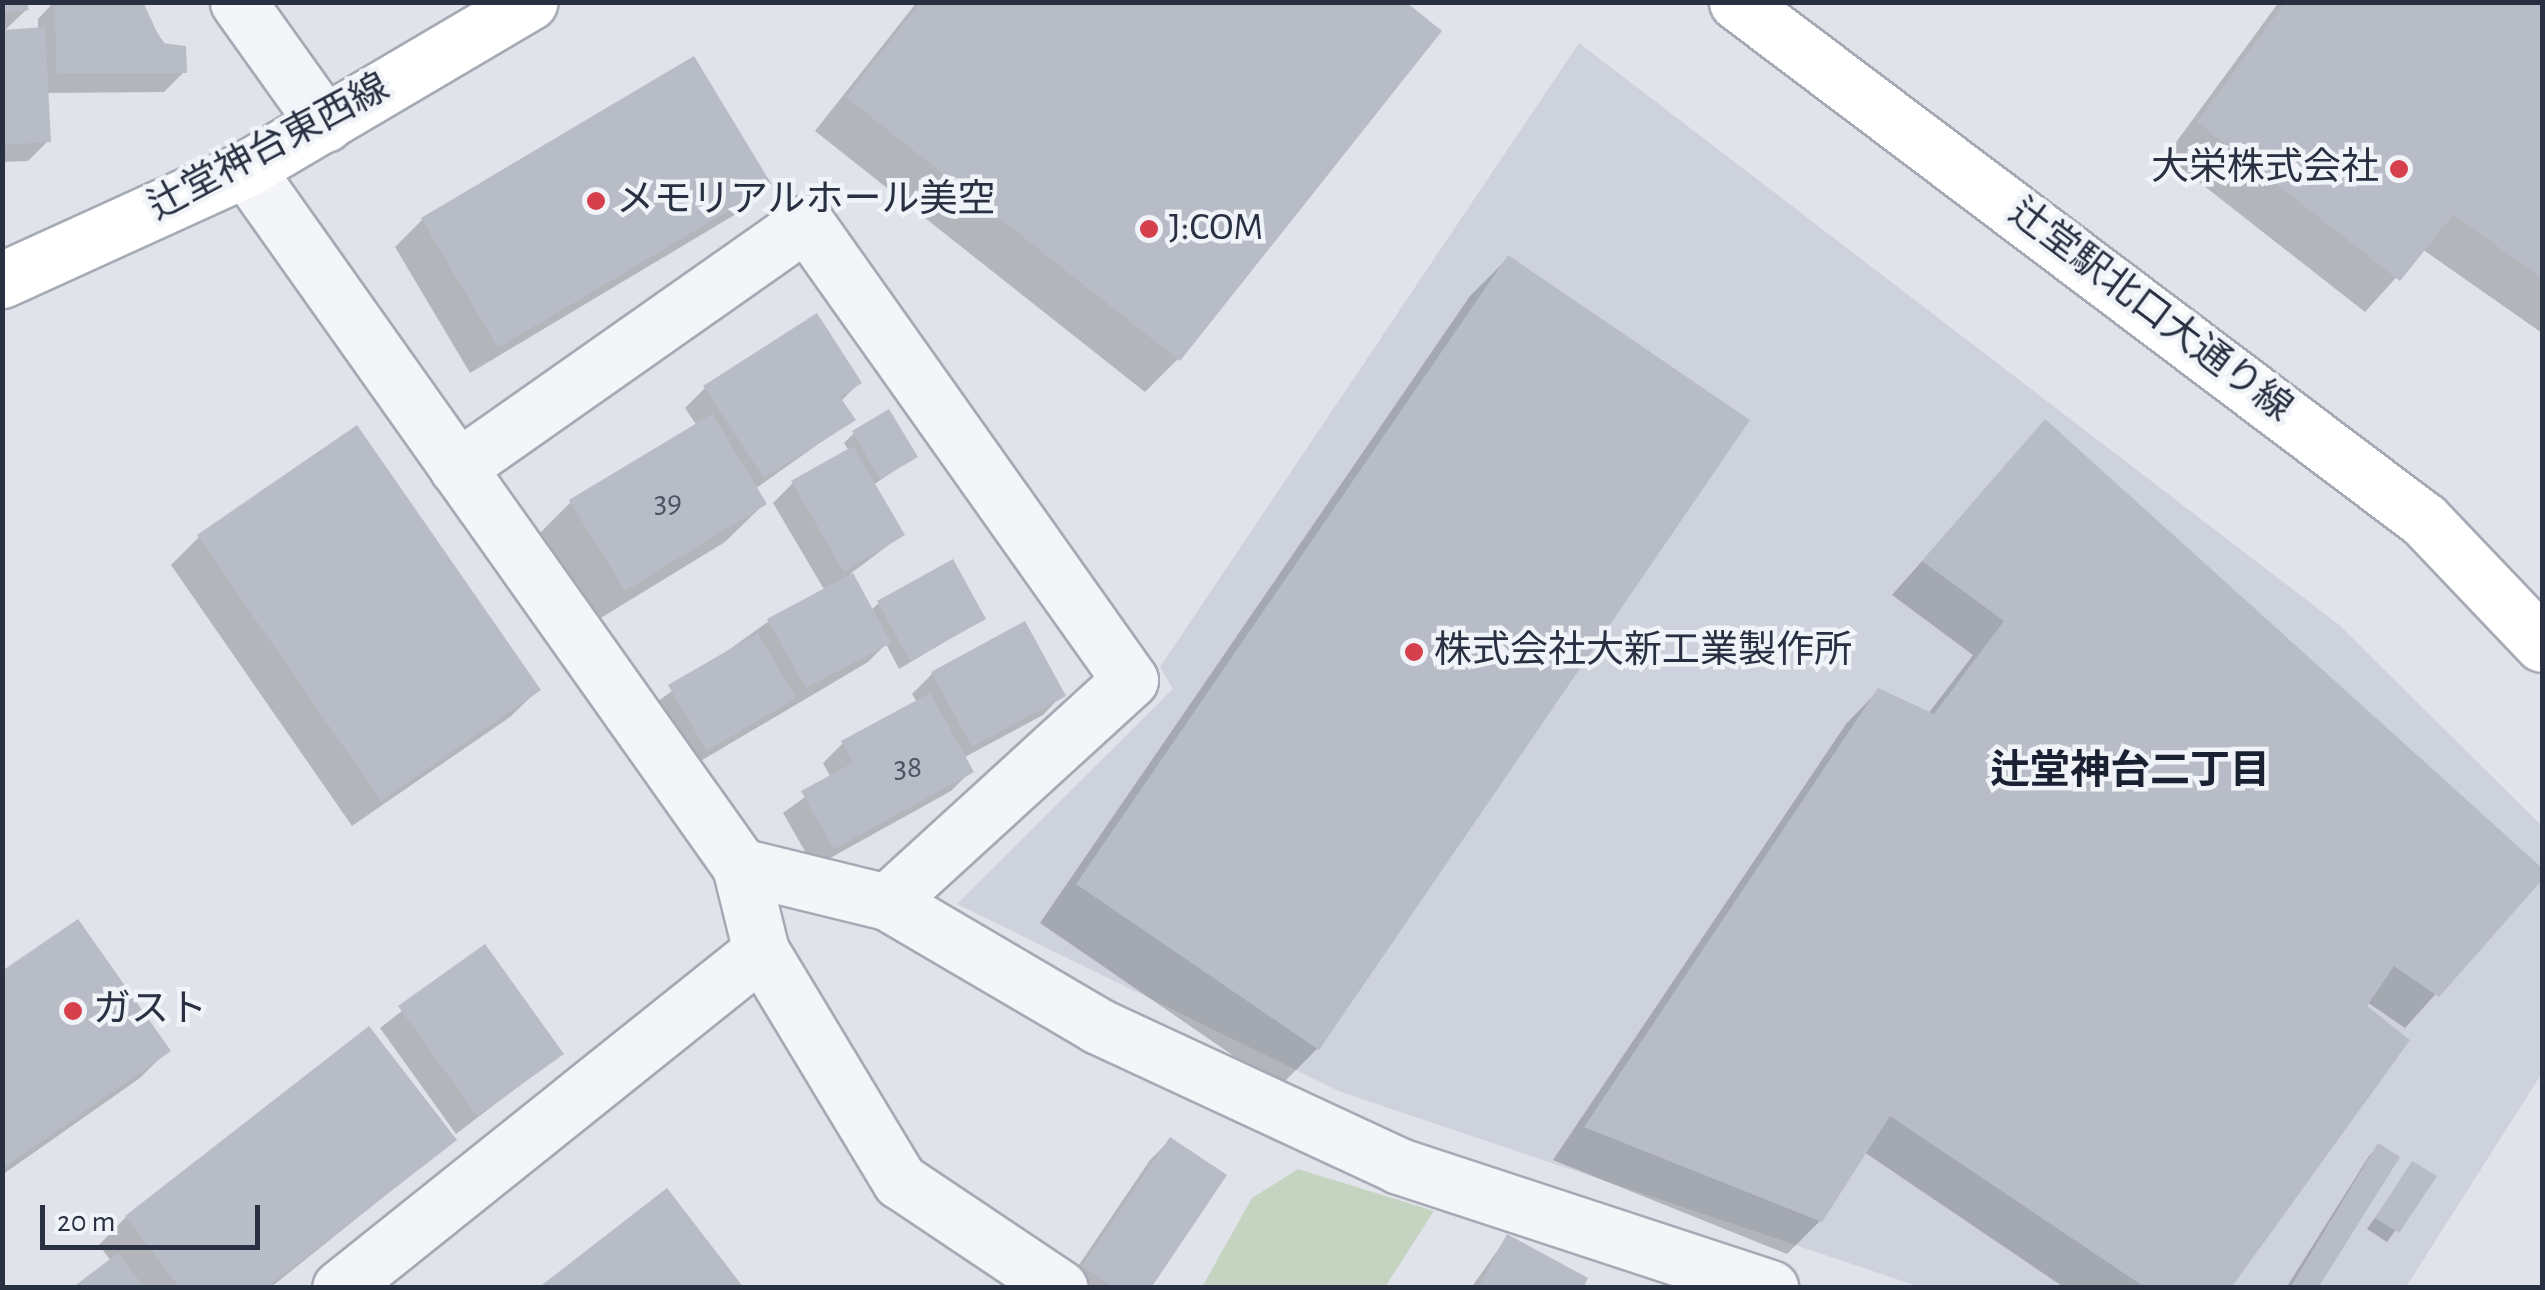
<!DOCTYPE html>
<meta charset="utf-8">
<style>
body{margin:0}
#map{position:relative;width:2545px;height:1290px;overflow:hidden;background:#e0e3ea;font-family:"Alegreya Sans","Noto Sans JP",sans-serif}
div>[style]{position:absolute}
.built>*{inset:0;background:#ced2dc}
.green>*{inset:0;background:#c5d4c1}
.shadow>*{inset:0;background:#0003}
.building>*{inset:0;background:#b7bcc7}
.roads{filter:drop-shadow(2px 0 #a5aab4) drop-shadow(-2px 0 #a5aab4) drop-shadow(0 2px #a5aab4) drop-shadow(0 -2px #a5aab4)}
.street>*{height:55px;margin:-27.5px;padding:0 27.5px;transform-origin:27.5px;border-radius:27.5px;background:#f3f5f8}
.secondary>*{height:55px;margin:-27.5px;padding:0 27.5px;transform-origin:27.5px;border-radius:27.5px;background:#fff}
.dots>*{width:28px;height:28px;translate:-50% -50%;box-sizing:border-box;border:5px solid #f0f3f7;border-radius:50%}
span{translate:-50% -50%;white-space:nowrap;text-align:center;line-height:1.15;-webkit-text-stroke:9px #f0f3f7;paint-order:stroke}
.number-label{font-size:32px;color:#4c5363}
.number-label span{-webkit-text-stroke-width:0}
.street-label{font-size:38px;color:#283042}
.poi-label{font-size:38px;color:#283042}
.right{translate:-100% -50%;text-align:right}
.left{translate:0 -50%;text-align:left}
.neighbourhood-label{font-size:40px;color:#1a2133;font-weight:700}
.frame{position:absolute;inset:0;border:5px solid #283042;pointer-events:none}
.scale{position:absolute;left:40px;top:1205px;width:220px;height:45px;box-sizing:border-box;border:5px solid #283042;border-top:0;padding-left:12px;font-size:30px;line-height:35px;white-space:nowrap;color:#283042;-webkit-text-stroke:8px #f0f3f7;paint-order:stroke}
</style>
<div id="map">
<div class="built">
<i style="clip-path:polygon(1579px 43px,2338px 624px,2542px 826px,2542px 1073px,2406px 1287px,1920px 1287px,1341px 1092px,957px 904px,1173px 689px,1160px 667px)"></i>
</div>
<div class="green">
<i style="clip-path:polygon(1298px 1169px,1434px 1211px,1385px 1287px,1202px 1287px,1252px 1198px)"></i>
</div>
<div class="shadow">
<i style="clip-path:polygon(2px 2px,26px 10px,3px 32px,38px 30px,38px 19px,54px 2px,136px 2px,184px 72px,164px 92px,46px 93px,48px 141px,28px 161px,2px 162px)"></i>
<i style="clip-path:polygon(917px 2px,1402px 2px,1178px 359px,1145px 392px,815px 131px)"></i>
<i style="clip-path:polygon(2279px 2px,2542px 2px,2542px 333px,2422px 249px,2365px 312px,2166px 156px)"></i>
<i style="clip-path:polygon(769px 184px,741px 211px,470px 373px,395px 247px,422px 220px)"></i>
<i style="clip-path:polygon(1508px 258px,1318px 1048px,1279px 1087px,1040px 923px,1470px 296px)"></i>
<i style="clip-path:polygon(859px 383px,840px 402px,852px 420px,755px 489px,764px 504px,725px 542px,586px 627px,533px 540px,571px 502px,697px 426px,685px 408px,705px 388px)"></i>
<i style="clip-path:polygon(2045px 422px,2542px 876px,2405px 1028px,2367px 1002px,2228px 1288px,2065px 1288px,1864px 1152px,1820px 1221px,1787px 1254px,1553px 1160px,1846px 724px,1878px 691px,1928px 714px,1973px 655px,1892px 595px)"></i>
<i style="clip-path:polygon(357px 428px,538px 690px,510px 717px,352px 826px,171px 565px,199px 537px)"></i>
<i style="clip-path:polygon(854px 433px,915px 457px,873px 485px,902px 535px,850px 574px,870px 611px,879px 603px,983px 619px,899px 669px,886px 644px,868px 662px,687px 769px,650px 707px,769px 621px,825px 591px,773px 503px,793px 483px,849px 451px,844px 443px)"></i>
<i style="clip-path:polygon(932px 674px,1062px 695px,1043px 715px,963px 758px,971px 771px,951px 791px,814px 867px,783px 813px,831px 778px,823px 763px,843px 743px,917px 702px,912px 694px)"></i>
<i style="clip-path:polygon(484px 947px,561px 1054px,456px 1134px,380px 1028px)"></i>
<i style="clip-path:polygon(2px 975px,168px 1050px,140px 1078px,2px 1175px)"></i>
<i style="clip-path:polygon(454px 1140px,270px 1288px,76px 1288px,111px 1261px,99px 1245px,126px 1217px)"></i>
<i style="clip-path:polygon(1170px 1140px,1148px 1288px,1064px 1287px,1150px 1160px)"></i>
<i style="clip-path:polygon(2379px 1146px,2315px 1288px,2286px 1288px,2369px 1156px)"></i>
<i style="clip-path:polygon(2413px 1164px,2433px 1177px,2387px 1242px,2367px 1229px)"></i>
<i style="clip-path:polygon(1507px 1237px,1580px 1288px,1471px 1288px)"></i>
</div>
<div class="building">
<i style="clip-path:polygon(2px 2px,27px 2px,29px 10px,2px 14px)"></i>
<i style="clip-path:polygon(55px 2px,143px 2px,162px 43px,186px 46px,187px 73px,56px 74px)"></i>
<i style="clip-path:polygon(921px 2px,1406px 2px,1442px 31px,1180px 361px,846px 97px)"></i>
<i style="clip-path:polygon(2285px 2px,2542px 2px,2542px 278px,2453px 215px,2400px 281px,2197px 122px)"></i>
<i style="clip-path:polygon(45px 27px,51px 142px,2px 145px,2px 30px)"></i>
<i style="clip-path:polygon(694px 56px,772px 185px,498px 348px,421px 218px)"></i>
<i style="clip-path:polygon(1508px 255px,1750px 420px,1319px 1050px,1076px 884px)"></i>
<i style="clip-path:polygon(817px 313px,862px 383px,840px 397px,856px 420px,764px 478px,703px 386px)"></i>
<i style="clip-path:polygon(889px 409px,918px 457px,880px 479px,852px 431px)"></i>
<i style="clip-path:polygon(712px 414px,767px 504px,625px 591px,569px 500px)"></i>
<i style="clip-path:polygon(2045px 419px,2542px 868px,2542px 880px,2439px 997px,2394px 966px,2367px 1006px,2410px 1040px,2231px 1288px,2146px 1288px,1890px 1116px,1822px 1222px,1584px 1127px,1878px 688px,1934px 714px,2004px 621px,1922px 561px)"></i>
<i style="clip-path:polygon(357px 425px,541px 690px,381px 801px,197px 535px)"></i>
<i style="clip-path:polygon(853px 446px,905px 535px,844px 572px,791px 481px)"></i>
<i style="clip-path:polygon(953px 559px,986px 619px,910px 661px,877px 601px)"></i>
<i style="clip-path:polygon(853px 573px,891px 643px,806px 688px,767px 619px)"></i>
<i style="clip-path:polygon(1025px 621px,1066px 696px,972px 747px,931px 672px)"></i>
<i style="clip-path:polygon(758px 633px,796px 698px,707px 751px,668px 685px)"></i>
<i style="clip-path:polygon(930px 693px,974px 772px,834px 849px,801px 791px,853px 763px,841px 741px)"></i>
<i style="clip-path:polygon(78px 919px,171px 1051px,2px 1169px,2px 971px)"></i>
<i style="clip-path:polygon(485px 944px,564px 1054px,477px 1116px,398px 1006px)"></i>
<i style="clip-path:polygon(369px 1026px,457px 1140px,266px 1288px,180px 1288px,125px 1216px)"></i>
<i style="clip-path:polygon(1170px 1137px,1227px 1175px,1151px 1288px,1114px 1288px,1082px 1266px)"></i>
<i style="clip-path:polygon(2378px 1143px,2400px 1157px,2318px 1288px,2290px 1288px)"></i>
<i style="clip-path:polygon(2412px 1161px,2437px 1176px,2399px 1233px,2375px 1218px)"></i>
<i style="clip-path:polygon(667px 1188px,744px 1288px,538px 1288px)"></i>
<i style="clip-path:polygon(1507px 1234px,1588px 1278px,1583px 1288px,1478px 1288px)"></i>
<i style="clip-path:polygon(118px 1253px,145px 1288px,72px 1288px)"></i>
</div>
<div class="roads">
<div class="street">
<i style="left:238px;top:2px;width:150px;rotate:54.5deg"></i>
<i style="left:246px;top:169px;width:854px;rotate:54.67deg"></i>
<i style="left:740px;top:866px;width:151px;rotate:13.8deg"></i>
<i style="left:887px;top:902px;width:245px;rotate:30.4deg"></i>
<i style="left:1098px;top:1026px;width:332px;rotate:24.9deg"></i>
<i style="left:1399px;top:1166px;width:391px;rotate:18.2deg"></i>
<i style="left:457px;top:468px;width:426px;rotate:-35.1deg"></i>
<i style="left:806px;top:223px;width:560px;rotate:54.66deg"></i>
<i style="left:1130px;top:680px;width:329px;rotate:137.6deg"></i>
<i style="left:740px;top:866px;width:88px;rotate:76.1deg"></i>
<i style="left:761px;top:951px;width:269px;rotate:58.9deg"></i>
<i style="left:900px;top:1181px;width:192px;rotate:33.8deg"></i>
<i style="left:340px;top:1288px;width:539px;rotate:-38.68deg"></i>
</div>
<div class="secondary">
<i style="left:1737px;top:2px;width:860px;rotate:37.02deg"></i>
<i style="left:2424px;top:520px;width:171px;rotate:46.4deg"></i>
<i style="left:2px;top:280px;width:268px;rotate:-24.5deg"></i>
<i style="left:246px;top:169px;width:329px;rotate:-30.5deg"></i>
</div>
</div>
<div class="dots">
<i style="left:2399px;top:169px;background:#d63f4c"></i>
<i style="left:596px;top:201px;background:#d63f4c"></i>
<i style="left:1149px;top:229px;background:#d63f4c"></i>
<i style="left:1414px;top:652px;background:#d63f4c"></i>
<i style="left:73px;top:1011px;background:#d63f4c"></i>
</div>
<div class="number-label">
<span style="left:668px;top:502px">39</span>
<span style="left:908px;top:767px">38</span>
</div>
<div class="street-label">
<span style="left:269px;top:148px;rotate:-28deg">辻堂神台東西線</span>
<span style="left:2150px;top:311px;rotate:37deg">辻堂駅北口大通り線</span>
</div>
<div class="poi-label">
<span class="right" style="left:2379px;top:169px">大栄株式会社</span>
<span class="left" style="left:616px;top:201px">メモリアルホール美空</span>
<span class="left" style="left:1169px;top:229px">J:COM</span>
<span class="left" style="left:1434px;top:652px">株式会社大新工業製作所</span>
<span class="left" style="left:93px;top:1011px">ガスト</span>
</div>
<div class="neighbourhood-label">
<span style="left:2130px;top:771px">辻堂神台二丁目</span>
</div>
<div class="frame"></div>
<div class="scale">20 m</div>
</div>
